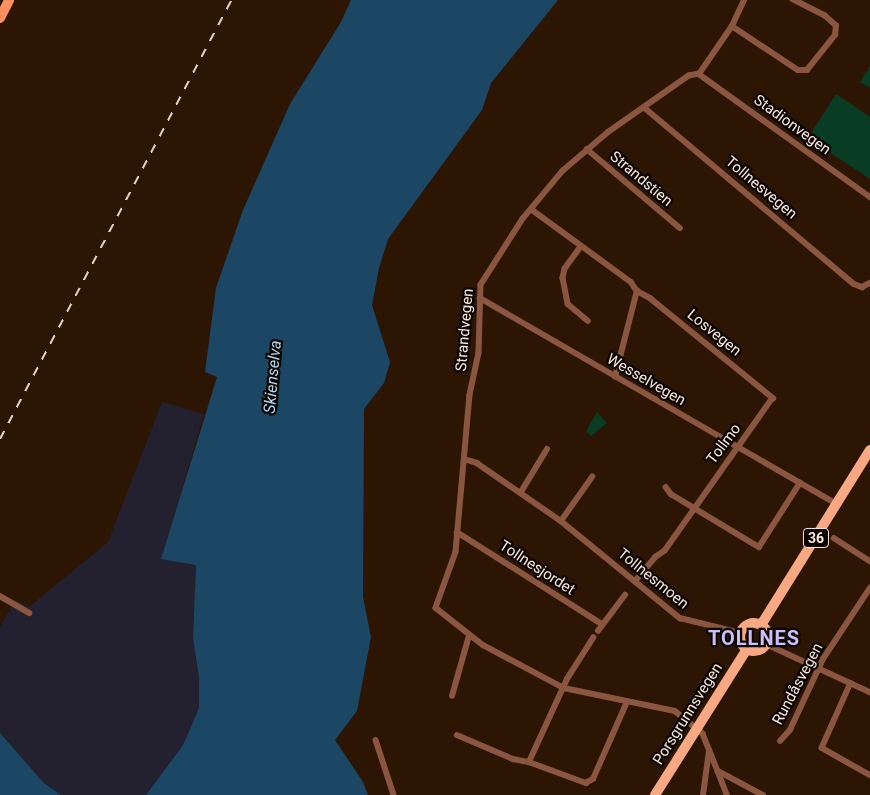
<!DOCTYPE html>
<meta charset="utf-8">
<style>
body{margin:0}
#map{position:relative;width:870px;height:795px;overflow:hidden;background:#2d1504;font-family:Roboto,sans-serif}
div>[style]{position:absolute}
.industrial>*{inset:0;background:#232030}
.green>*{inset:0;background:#083d23}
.water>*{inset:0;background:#1b4764}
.minor>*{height:5.5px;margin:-2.75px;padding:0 2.75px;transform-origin:2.75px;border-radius:2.75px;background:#8b563f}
.primary>*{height:10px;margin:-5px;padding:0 5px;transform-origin:5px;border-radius:5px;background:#fc8f5e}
.trunk>*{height:10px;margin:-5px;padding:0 5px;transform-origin:5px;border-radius:5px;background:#f9a884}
.trunk>.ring{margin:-5px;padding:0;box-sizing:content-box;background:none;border:10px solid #f9a884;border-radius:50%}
.rail>*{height:2px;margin-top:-1px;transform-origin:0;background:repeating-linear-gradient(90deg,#e4d2c6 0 9px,transparent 0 18px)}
span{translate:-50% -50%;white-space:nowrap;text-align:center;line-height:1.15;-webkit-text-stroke:4.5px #0d0501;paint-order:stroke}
.shield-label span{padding:1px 4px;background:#0d0501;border:1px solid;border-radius:4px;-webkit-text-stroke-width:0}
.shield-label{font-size:14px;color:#f9e8dd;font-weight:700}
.street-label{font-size:15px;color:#f9e8dd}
.water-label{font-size:16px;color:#afd6f2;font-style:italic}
.district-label{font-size:20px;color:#cbbff9;font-weight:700;letter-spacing:1px}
</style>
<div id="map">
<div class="industrial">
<i style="clip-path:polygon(162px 402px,204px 414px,162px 558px,196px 565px,193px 638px,199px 678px,199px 708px,183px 745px,146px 795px,61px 795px,44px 783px,0 733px,0 627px,15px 600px,29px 607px,108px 542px)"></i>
</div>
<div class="green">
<i style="clip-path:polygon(870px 66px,870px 88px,860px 82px)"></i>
<i style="clip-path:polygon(836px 94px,870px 117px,870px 179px,808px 138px)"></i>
<i style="clip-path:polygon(597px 412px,607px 423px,591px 436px,586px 431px)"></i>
</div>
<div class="water">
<i style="clip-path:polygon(351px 0,558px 0,491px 83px,482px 110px,388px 239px,379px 268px,372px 305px,390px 362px,384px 383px,364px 409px,363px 597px,371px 637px,357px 711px,335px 740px,363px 782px,368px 795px,146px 795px,183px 745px,199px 708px,199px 678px,193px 638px,196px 565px,161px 559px,217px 377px,205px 372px,216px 288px,243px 210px,290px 104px,341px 22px)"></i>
<i style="clip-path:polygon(0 733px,44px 783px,61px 795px,0 795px)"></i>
</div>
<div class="minor">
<i style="left:732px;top:26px;width:79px;rotate:33.7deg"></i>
<i style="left:798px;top:70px;width:9px"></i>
<i style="left:807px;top:70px;width:45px;rotate:-51.3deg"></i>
<i style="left:835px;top:35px;width:9px;rotate:-84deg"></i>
<i style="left:836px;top:26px;width:15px;rotate:-138deg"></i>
<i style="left:825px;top:16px;width:36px;rotate:-153deg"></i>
<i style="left:699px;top:74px;width:10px;rotate:169deg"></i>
<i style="left:689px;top:76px;width:98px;rotate:145deg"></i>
<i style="left:609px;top:132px;width:60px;rotate:139.7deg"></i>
<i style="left:563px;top:171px;width:62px;rotate:129.8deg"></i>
<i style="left:523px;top:219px;width:78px;rotate:122.5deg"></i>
<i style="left:481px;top:285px;width:68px;rotate:91.7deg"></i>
<i style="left:479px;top:353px;width:43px;rotate:102.1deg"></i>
<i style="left:470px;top:395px;width:158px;rotate:95.1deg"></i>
<i style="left:456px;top:552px;width:59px;rotate:109.7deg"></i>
<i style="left:436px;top:608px;width:60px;rotate:38.2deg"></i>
<i style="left:483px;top:645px;width:92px;rotate:28deg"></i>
<i style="left:564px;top:688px;width:113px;rotate:11.7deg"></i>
<i style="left:675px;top:711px;width:36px;rotate:39deg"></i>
<i style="left:703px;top:734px;width:40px;rotate:68deg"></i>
<i style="left:718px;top:771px;width:51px;rotate:28.1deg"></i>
<i style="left:699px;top:74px;width:211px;rotate:35.7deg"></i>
<i style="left:699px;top:74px;width:58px;rotate:-55.5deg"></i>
<i style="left:732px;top:26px;width:29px;rotate:-65deg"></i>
<i style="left:645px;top:108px;width:273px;rotate:40.1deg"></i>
<i style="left:854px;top:284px;width:9px;rotate:21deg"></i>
<i style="left:862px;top:287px;width:9px;rotate:-27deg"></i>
<i style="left:587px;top:149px;width:122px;rotate:40.3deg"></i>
<i style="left:531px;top:209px;width:124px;rotate:36.1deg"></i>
<i style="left:631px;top:282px;width:11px;rotate:56deg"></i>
<i style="left:637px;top:291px;width:15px;rotate:28deg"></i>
<i style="left:650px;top:298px;width:159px;rotate:39.1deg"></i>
<i style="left:773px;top:398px;width:187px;rotate:125.2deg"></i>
<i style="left:665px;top:551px;width:11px;rotate:146deg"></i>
<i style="left:656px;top:557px;width:31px;rotate:130deg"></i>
<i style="left:581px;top:247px;width:27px;rotate:126deg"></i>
<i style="left:565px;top:269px;width:9px;rotate:103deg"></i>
<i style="left:563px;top:278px;width:26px;rotate:79deg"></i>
<i style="left:568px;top:304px;width:26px;rotate:40deg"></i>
<i style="left:480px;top:298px;width:412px;rotate:30deg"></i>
<i style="left:615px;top:377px;width:89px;rotate:-75.7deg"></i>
<i style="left:464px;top:459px;width:14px;rotate:17deg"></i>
<i style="left:477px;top:463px;width:102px;rotate:34.6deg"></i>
<i style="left:561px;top:521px;width:154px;rotate:39.2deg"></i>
<i style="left:680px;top:618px;width:63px;rotate:13.8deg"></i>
<i style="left:666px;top:487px;width:9px;rotate:54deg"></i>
<i style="left:671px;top:494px;width:103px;rotate:31.1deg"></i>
<i style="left:759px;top:547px;width:76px;rotate:-57.4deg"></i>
<i style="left:521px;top:492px;width:50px;rotate:-58.8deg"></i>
<i style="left:561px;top:521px;width:54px;rotate:-54.8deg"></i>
<i style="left:457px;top:532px;width:172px;rotate:32.4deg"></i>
<i style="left:834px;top:538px;width:43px;rotate:32.6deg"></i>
<i style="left:0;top:596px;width:34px;rotate:30deg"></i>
<i style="left:598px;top:631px;width:45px;rotate:-53.1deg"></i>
<i style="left:766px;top:644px;width:115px;rotate:24.8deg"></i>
<i style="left:851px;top:683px;width:71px;rotate:114deg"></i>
<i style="left:822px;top:748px;width:55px;rotate:29.4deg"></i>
<i style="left:452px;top:696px;width:62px;rotate:-74.2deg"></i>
<i style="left:457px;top:735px;width:61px;rotate:23.2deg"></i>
<i style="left:513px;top:759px;width:16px;rotate:11deg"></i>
<i style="left:529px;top:762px;width:61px;rotate:20.2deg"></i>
<i style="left:586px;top:783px;width:8px;rotate:-30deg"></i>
<i style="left:593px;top:779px;width:84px;rotate:-66.2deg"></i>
<i style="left:376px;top:740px;width:58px;rotate:71.9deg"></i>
<i style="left:780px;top:741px;width:15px;rotate:-48deg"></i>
<i style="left:790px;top:730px;width:78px;rotate:-65.1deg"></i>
<i style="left:823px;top:659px;width:85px;rotate:-56.5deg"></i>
<i style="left:529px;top:762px;width:91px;rotate:-65.4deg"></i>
<i style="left:567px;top:679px;width:49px;rotate:-57.6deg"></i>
<i style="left:718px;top:771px;width:26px;rotate:69deg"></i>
<i style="left:703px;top:795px;width:44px;rotate:-82.2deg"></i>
</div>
<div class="primary">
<i style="left:0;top:18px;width:20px;rotate:-63deg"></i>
</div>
<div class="trunk">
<i class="ring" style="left:740px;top:623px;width:18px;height:18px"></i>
<i style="left:761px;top:625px;width:206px;rotate:-58.1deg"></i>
<i style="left:655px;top:795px;width:173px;rotate:-57.8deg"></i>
</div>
<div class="rail">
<i style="left:0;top:439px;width:496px;rotate:-62.2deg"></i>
</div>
<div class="shield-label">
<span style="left:816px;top:538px">36</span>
</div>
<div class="street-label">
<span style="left:792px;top:125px;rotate:36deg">Stadionvegen</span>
<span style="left:641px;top:179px;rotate:40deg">Strandstien</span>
<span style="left:761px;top:188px;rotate:40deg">Tollnesvegen</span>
<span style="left:465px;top:330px;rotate:-85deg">Strandvegen</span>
<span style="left:714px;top:333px;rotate:39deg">Losvegen</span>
<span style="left:646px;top:380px;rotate:30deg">Wesselvegen</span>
<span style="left:724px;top:444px;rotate:-53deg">Tollmo</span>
<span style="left:537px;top:568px;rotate:33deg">Tollnesjordet</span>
<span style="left:653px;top:579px;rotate:39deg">Tollnesmoen</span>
<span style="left:798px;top:684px;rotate:-62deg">Rundåsvegen</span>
<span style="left:688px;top:714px;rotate:-58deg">Porsgrunnsvegen</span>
</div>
<div class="water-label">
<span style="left:273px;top:377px;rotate:-85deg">Skienselva</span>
</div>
<div class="district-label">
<span style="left:754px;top:638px">TOLLNES</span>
</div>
</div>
